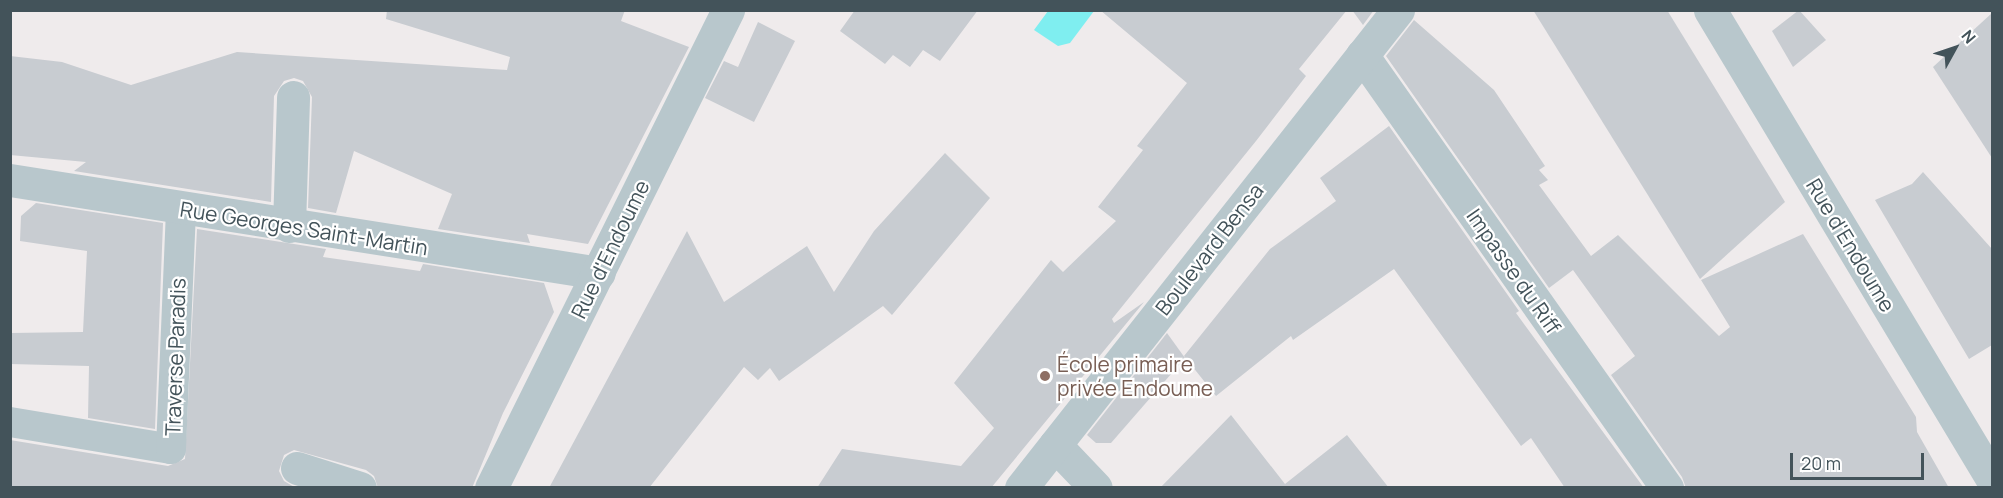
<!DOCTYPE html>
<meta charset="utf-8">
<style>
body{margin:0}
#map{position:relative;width:2003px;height:498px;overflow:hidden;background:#efebec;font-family:Manrope,sans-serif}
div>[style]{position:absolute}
.water>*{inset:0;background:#7feef0}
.building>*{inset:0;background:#c8ccd1}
.pedestrian>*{height:30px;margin:-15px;padding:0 15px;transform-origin:15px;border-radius:15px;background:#b8c7cc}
.minor>*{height:33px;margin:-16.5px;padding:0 16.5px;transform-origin:16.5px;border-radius:16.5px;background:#b8c7cc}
.tertiary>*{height:33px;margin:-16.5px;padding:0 16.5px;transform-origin:16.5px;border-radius:16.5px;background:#b8c7cc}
.dots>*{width:16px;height:16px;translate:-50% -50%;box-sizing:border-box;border:3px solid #fff;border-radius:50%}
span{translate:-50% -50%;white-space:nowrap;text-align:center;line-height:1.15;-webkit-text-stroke:4.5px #fff;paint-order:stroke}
.street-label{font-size:21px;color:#43535a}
.education-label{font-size:21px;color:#785e54}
.left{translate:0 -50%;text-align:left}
.frame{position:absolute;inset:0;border:12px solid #43535a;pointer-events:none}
.north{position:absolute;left:1925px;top:18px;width:60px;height:60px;-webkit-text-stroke:4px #fff;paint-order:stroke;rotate:50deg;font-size:16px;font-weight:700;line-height:24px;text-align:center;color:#43535a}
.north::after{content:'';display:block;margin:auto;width:21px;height:27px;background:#43535a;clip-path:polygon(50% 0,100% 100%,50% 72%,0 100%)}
.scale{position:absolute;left:1790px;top:453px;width:134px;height:27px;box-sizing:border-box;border:3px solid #43535a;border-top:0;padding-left:8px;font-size:18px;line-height:21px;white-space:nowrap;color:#43535a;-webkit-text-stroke:4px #fff;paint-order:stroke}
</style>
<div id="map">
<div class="water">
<i style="clip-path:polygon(1048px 11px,1048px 10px,1094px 11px,1070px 43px,1058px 46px,1034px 30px)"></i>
</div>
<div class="building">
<i style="clip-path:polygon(387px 10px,625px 10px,621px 21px,689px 47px,588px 244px,527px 234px,530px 243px,438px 229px,452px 194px,354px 151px,336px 213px,308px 208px,312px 97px,303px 81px,294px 78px,284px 81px,274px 96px,271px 202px,74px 171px,86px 162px,10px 155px,10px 56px,62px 62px,131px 85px,237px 52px,507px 70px,510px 57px,386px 19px)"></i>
<i style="clip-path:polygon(855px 10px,978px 10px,940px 61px,923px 50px,910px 67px,893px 55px,885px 64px,840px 31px)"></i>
<i style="clip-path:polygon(1100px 10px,1347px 10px,1299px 69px,1306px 76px,1256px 141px,1112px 319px,1114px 323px,1144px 302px,991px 488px,817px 488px,842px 449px,961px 466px,994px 428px,954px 383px,1051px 260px,1063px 272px,1116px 221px,1098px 207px,1143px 150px,1137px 146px,1187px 83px)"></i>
<i style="clip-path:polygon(1352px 10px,1374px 10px,1363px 25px)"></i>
<i style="clip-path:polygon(1533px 10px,1667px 10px,1785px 202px,1700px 279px)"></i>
<i style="clip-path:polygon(1799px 10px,1826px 40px,1793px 67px,1772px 31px)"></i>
<i style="clip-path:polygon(1992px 13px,1992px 158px,1933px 67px)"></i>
<i style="clip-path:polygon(1414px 20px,1494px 90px,1545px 166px,1539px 170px,1548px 180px,1539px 185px,1591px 256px,1618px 235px,1719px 336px,1730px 327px,1701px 280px,1803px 234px,1916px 417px,1917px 432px,1949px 488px,1686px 488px,1682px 477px,1611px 375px,1635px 356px,1573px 270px,1549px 288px,1386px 56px)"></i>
<i style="clip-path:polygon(758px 22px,795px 41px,754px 122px,705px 98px,724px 61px,738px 67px)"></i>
<i style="clip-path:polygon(1389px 126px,1519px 311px,1516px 313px,1644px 488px,1565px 488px,1531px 438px,1521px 446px,1394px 269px,1293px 340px,1291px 336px,1216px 396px,1184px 356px,1270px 249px,1336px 201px,1320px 178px)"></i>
<i style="clip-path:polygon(945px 153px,990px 198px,892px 315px,883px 306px,779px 381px,770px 368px,758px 380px,744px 367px,649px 488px,549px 488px,687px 231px,724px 302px,807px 246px,834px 292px,874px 231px)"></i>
<i style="clip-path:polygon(1923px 172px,1992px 249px,1992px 345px,1969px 359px,1875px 200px,1912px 184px)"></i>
<i style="clip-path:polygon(36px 203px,163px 223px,155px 429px,88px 418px,89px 366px,10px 364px,10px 333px,83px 332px,87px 251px,20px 241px,21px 216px)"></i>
<i style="clip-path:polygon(197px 229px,326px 249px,323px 257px,420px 271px,423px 264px,544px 283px,554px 312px,503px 413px,472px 488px,378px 488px,374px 476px,366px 470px,294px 450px,284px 455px,279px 471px,284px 481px,296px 488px,10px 488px,10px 440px,168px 466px,185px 459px)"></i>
<i style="clip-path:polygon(1167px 333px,1185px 358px,1111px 443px,1096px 443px,1087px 435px)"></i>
<i style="clip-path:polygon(1231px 415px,1285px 484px,1347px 435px,1389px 488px,1160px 488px)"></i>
</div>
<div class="pedestrian">
<i style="left:10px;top:422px;width:163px;rotate:9.5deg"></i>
<i style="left:171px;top:449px;width:240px;rotate:-87.6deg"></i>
</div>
<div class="minor">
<i style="left:1362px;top:55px;width:530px;rotate:54.84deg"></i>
<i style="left:10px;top:180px;width:596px;rotate:8.97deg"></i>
<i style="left:289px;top:226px;width:129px;rotate:-88.2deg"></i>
<i style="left:1055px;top:445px;width:59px;rotate:46.4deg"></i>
<i style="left:297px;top:468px;width:66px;rotate:17.6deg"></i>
<i style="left:491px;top:488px;width:534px;rotate:-63.63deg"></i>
<i style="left:1021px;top:488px;width:609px;rotate:-51.74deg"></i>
</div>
<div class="tertiary">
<i style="left:1710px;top:10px;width:547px;rotate:58.98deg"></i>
</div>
<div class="dots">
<i style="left:1045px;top:376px;background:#8d6e63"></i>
</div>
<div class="street-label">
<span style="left:304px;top:228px;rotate:9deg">Rue Georges Saint-Martin</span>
<span style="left:1851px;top:245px;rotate:59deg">Rue d'Endoume</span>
<span style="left:610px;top:249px;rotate:-64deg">Rue d'Endoume</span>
<span style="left:1209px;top:249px;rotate:-52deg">Boulevard Bensa</span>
<span style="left:1514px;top:271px;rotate:55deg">Impasse du Riff</span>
<span style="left:175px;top:357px;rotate:-88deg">Traverse Paradis</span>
</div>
<div class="education-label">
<span class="left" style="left:1057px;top:376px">École primaire<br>privée Endoume</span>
</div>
<div class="frame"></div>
<div class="north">N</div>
<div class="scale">20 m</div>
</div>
